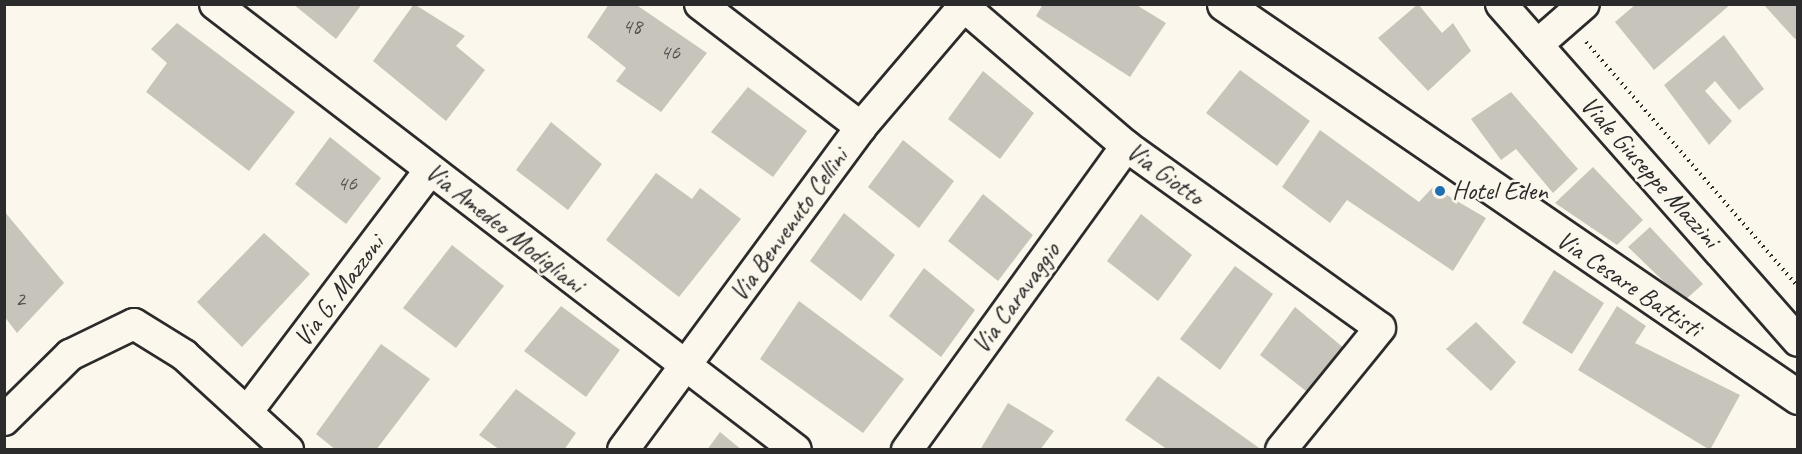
<!DOCTYPE html>
<style>
body{margin:0}
#map{position:relative;width:1802px;height:454px;overflow:hidden;background:#fbf7ec;font-family:Caveat,sans-serif}
div>[style]{position:absolute}
.building>*{inset:0;background:#c7c4bc}
.path>*{height:4px;margin-top:-2px;transform-origin:0;background:repeating-linear-gradient(90deg,#2b2b2b 0 1.5px,transparent 0 6px)}
.roads{filter:drop-shadow(2px 0 #2b2b2b) drop-shadow(-2px 0 #2b2b2b) drop-shadow(0 2px #2b2b2b) drop-shadow(0 -2px #2b2b2b)}
.minor>*{height:30px;margin:-15px;padding:0 15px;transform-origin:15px;border-radius:15px;background:#fbf7ec}
.primary>*{height:33px;margin:-16.5px;padding:0 16.5px;transform-origin:16.5px;border-radius:16.5px;background:#fbf7ec}
.dots>*{width:16px;height:16px;translate:-50% -50%;box-sizing:border-box;border:3px solid #fbf7ec;border-radius:50%}
span{translate:-50% -50%;white-space:nowrap;text-align:center;line-height:1.15;-webkit-text-stroke:5px #fbf7ec;paint-order:stroke}
.number-label{font-size:22px;color:#52514f}
.number-label span{-webkit-text-stroke-width:0}
.street-label{font-size:26px;color:#2b2b2b}
.poi-label{font-size:26px;color:#2b2b2b}
.left{translate:0 -50%;text-align:left}
.frame{position:absolute;inset:0;border:6px solid #2b2b2b;pointer-events:none}
</style>
<div id="map">
<div class="building">
<i style="clip-path:polygon(293px 4px,362px 4px,336px 39px)"></i>
<i style="clip-path:polygon(414px 4px,465px 36px,456px 46px,485px 70px,446px 121px,373px 61px)"></i>
<i style="clip-path:polygon(609px 4px,635px 4px,707px 53px,661px 112px,616px 81px,626px 68px,587px 37px)"></i>
<i style="clip-path:polygon(1043px 4px,1135px 4px,1166px 23px,1130px 77px,1036px 16px)"></i>
<i style="clip-path:polygon(1418px 4px,1442px 33px,1453px 23px,1471px 51px,1428px 91px,1378px 38px)"></i>
<i style="clip-path:polygon(1636px 4px,1731px 4px,1654px 70px,1615px 22px)"></i>
<i style="clip-path:polygon(1763px 4px,1798px 4px,1798px 37px,1795px 39px)"></i>
<i style="clip-path:polygon(177px 23px,295px 112px,249px 171px,146px 92px,167px 63px,151px 49px)"></i>
<i style="clip-path:polygon(1724px 35px,1764px 89px,1739px 110px,1715px 81px,1705px 91px,1732px 121px,1709px 145px,1664px 85px)"></i>
<i style="clip-path:polygon(1240px 70px,1310px 121px,1277px 166px,1206px 113px)"></i>
<i style="clip-path:polygon(983px 71px,1034px 113px,1000px 159px,948px 119px)"></i>
<i style="clip-path:polygon(748px 87px,807px 131px,773px 177px,711px 132px)"></i>
<i style="clip-path:polygon(1511px 92px,1578px 169px,1553px 193px,1516px 149px,1501px 160px,1471px 119px)"></i>
<i style="clip-path:polygon(551px 122px,602px 164px,568px 210px,516px 170px)"></i>
<i style="clip-path:polygon(1320px 130px,1419px 202px,1433px 187px,1486px 218px,1453px 271px,1347px 200px,1330px 223px,1282px 187px)"></i>
<i style="clip-path:polygon(330px 137px,381px 178px,346px 224px,295px 184px)"></i>
<i style="clip-path:polygon(903px 140px,954px 181px,919px 228px,868px 187px)"></i>
<i style="clip-path:polygon(1593px 167px,1643px 220px,1617px 245px,1555px 203px)"></i>
<i style="clip-path:polygon(656px 173px,692px 199px,700px 188px,741px 219px,679px 297px,606px 240px)"></i>
<i style="clip-path:polygon(983px 194px,1033px 235px,998px 281px,948px 241px)"></i>
<i style="clip-path:polygon(4px 211px,64px 283px,17px 333px,4px 316px)"></i>
<i style="clip-path:polygon(844px 213px,895px 255px,861px 301px,810px 261px)"></i>
<i style="clip-path:polygon(1141px 214px,1192px 255px,1158px 301px,1107px 261px)"></i>
<i style="clip-path:polygon(1650px 227px,1703px 284px,1684px 301px,1628px 247px)"></i>
<i style="clip-path:polygon(264px 233px,310px 274px,242px 347px,197px 302px)"></i>
<i style="clip-path:polygon(452px 245px,504px 286px,456px 348px,403px 308px)"></i>
<i style="clip-path:polygon(1235px 266px,1273px 294px,1220px 370px,1180px 339px)"></i>
<i style="clip-path:polygon(924px 268px,975px 310px,941px 357px,889px 316px)"></i>
<i style="clip-path:polygon(1554px 270px,1604px 303px,1572px 354px,1522px 323px)"></i>
<i style="clip-path:polygon(799px 301px,904px 379px,863px 433px,760px 359px)"></i>
<i style="clip-path:polygon(561px 306px,620px 350px,586px 397px,524px 351px)"></i>
<i style="clip-path:polygon(1617px 306px,1646px 326px,1635px 343px,1740px 395px,1710px 450px,1578px 370px)"></i>
<i style="clip-path:polygon(1295px 307px,1345px 349px,1311px 395px,1260px 355px)"></i>
<i style="clip-path:polygon(1476px 322px,1516px 362px,1491px 391px,1446px 349px)"></i>
<i style="clip-path:polygon(381px 344px,430px 379px,376px 450px,336px 450px,316px 434px)"></i>
<i style="clip-path:polygon(1158px 376px,1262px 450px,1168px 450px,1125px 420px)"></i>
<i style="clip-path:polygon(516px 389px,576px 433px,564px 450px,500px 450px,479px 435px)"></i>
<i style="clip-path:polygon(1008px 403px,1054px 431px,1040px 450px,980px 450px)"></i>
<i style="clip-path:polygon(720px 432px,742px 450px,707px 450px)"></i>
</div>
<div class="path">
<i style="left:1586px;top:42px;width:324px;rotate:49.1deg"></i>
</div>
<div class="roads">
<div class="minor">
<i style="left:215px;top:4px;width:732px;rotate:37.51deg"></i>
<i style="left:700px;top:4px;width:203px;rotate:37.4deg"></i>
<i style="left:961px;top:4px;width:218px;rotate:40.7deg"></i>
<i style="left:1126px;top:146px;width:312px;rotate:35.6deg"></i>
<i style="left:1380px;top:328px;width:157px;rotate:129.1deg"></i>
<i style="left:1501px;top:4px;width:449px;rotate:48.6deg"></i>
<i style="left:1537px;top:45px;width:62px;rotate:-41.1deg"></i>
<i style="left:247px;top:412px;width:303px;rotate:-52.9deg"></i>
<i style="left:4px;top:420px;width:93px;rotate:-44.6deg"></i>
<i style="left:70px;top:355px;width:71px;rotate:-25.8deg"></i>
<i style="left:134px;top:324px;width:59px;rotate:31.8deg"></i>
<i style="left:184px;top:355px;width:141px;rotate:42.4deg"></i>
<i style="left:623px;top:450px;width:401px;rotate:-53.6deg"></i>
<i style="left:861px;top:127px;width:157px;rotate:-49.6deg"></i>
<i style="left:907px;top:450px;width:375px;rotate:-54.2deg"></i>
</div>
<div class="primary">
<i style="left:1224px;top:4px;width:696px;rotate:34.4deg"></i>
</div>
</div>
<div class="dots">
<i style="left:1440px;top:191px;background:#1f6fb2"></i>
</div>
<div class="number-label">
<span style="left:632px;top:27px">48</span>
<span style="left:670px;top:53px">46</span>
<span style="left:347px;top:184px">46</span>
<span style="left:20px;top:300px">2</span>
</div>
<div class="street-label">
<span style="left:1650px;top:172px;rotate:48deg">Viale Giuseppe Mazzini</span>
<span style="left:1165px;top:174px;rotate:36deg">Via Giotto</span>
<span style="left:789px;top:225px;rotate:-54deg">Via Benvenuto Cellini</span>
<span style="left:505px;top:228px;rotate:38deg">Via Amedeo Modigliani</span>
<span style="left:1629px;top:284px;rotate:34deg">Via Cesare Battisti</span>
<span style="left:339px;top:291px;rotate:-53deg">Via G. Mazzoni</span>
<span style="left:1016px;top:298px;rotate:-54deg">Via Caravaggio</span>
</div>
<div class="poi-label">
<span class="left" style="left:1452px;top:191px">Hotel Eden</span>
</div>
<div class="frame"></div>
</div>
